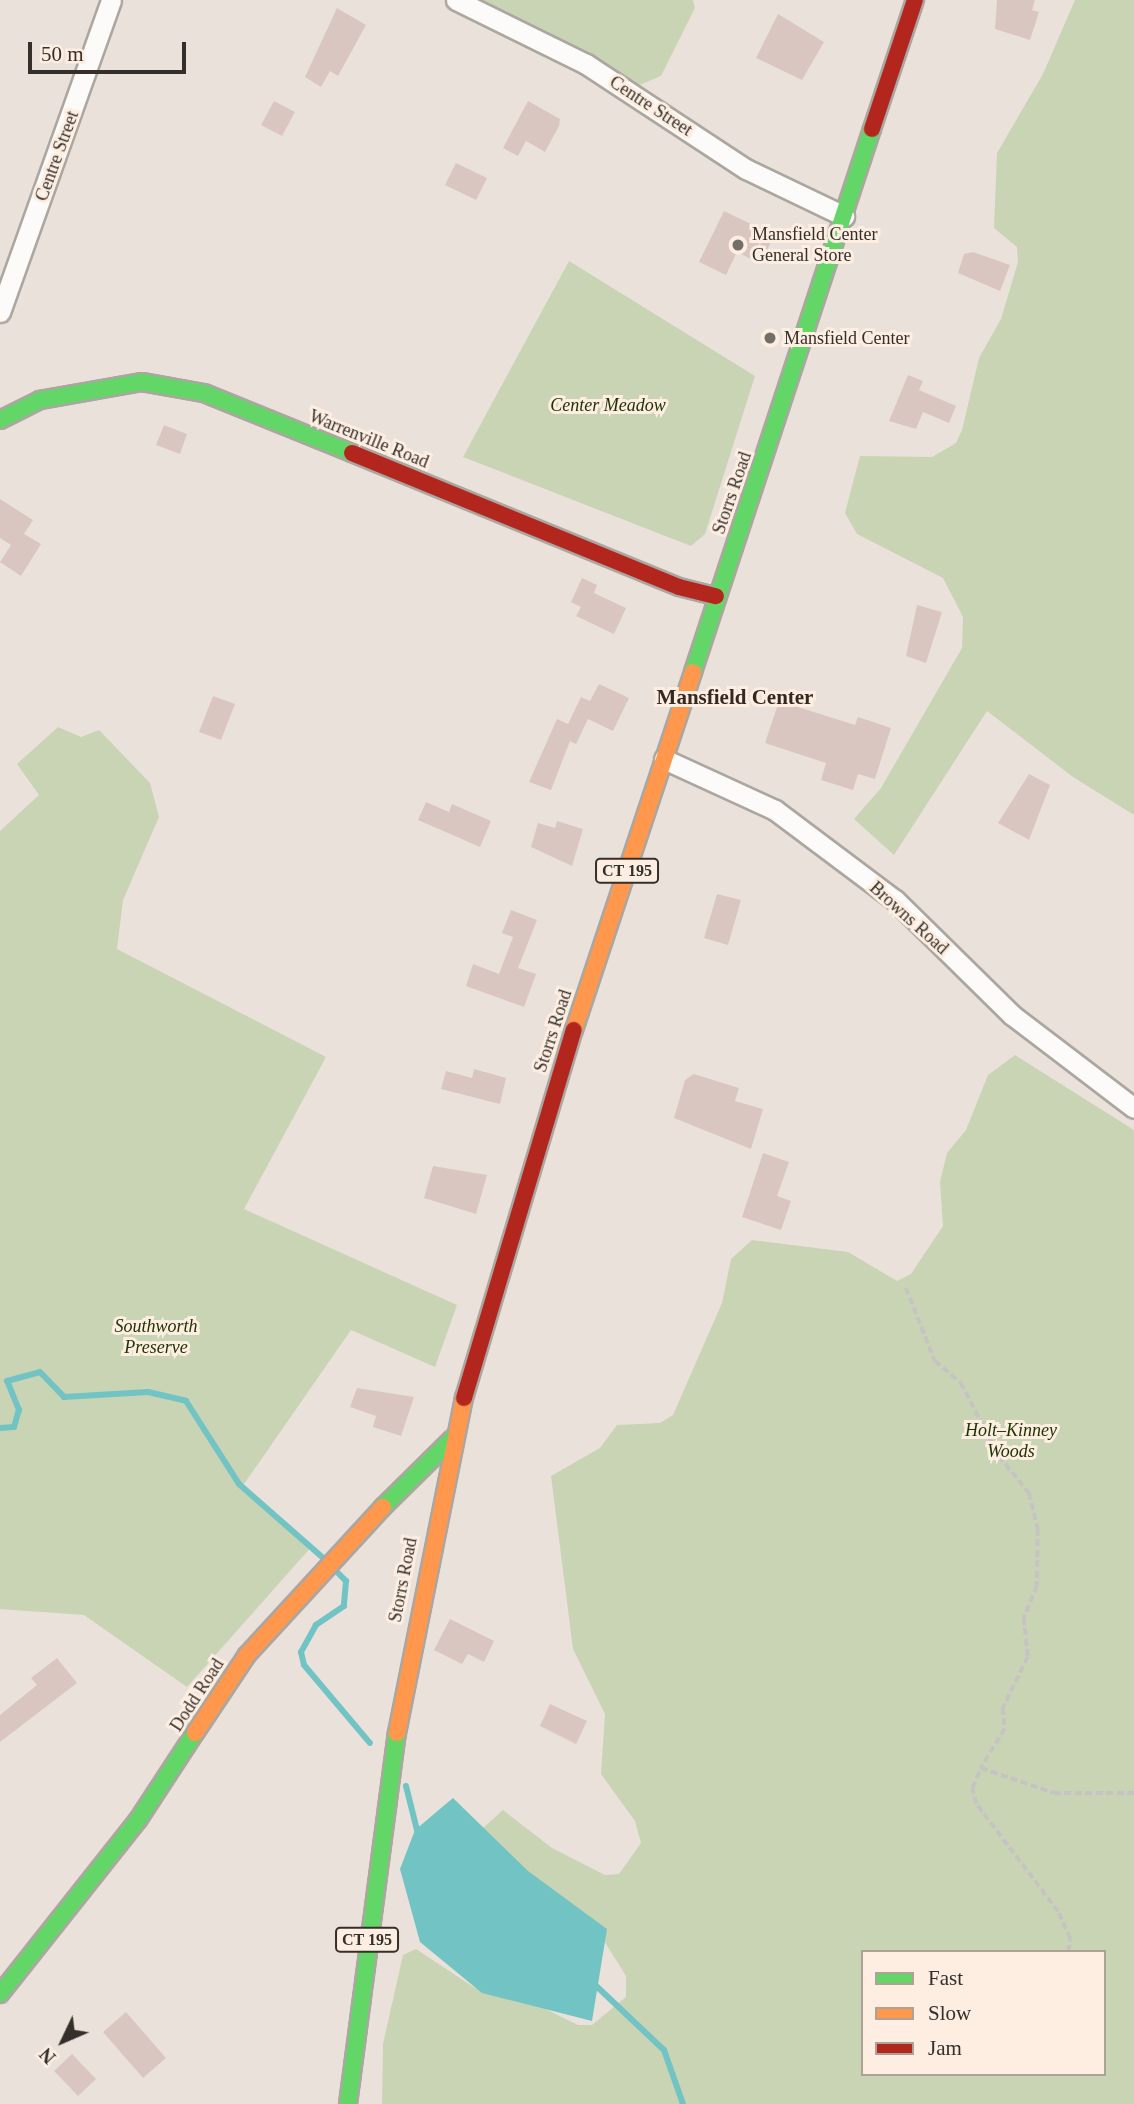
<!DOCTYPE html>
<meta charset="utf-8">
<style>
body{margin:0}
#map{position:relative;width:1134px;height:2104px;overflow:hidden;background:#eae2da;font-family:"Times New Roman",serif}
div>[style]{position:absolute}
.green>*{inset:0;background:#c8d4b4}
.water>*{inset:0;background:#72c4c4}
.stream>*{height:6px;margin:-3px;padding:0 3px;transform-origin:3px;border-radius:3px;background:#72c4c4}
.building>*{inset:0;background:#dac6c1}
.path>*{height:3.5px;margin-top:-1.75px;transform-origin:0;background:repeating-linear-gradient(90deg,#c6c4c2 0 7px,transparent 0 10.5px)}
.roads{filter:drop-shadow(2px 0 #aca6a0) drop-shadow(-2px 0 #aca6a0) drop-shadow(0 2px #aca6a0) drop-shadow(0 -2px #aca6a0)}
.street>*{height:19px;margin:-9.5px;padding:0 9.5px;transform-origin:9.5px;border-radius:9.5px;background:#fcfbf9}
.fast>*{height:16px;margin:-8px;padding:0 8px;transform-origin:8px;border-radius:8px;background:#63d668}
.slow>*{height:16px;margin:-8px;padding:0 8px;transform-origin:8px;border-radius:8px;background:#ff974d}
.jam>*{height:16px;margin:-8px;padding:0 8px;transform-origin:8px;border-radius:8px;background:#b3261e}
.dots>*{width:19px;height:19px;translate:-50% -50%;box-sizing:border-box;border:4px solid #fdeee1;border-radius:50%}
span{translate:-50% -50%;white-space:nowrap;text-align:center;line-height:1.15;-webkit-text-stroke:6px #fdeee1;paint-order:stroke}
.shield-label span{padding:2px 5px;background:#fdeee1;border:2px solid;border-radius:5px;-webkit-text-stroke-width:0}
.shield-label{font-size:16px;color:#342f2a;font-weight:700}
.street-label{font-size:18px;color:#342f2a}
.poi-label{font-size:18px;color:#342f2a}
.left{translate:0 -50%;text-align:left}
.park-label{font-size:18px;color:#1c3200;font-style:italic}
.quarter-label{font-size:21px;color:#342920;font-weight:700}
.legend{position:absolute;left:861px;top:1950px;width:245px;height:126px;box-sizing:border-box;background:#fdeee1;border:2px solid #ada298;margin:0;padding:9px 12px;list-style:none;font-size:21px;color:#342f2a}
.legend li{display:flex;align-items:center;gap:14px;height:35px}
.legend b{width:35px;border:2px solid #ada298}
.north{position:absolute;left:28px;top:2006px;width:70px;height:70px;-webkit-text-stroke:5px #fdeee1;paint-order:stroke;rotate:226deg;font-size:19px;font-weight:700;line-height:28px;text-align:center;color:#342f2a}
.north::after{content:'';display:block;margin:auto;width:24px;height:32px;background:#342f2a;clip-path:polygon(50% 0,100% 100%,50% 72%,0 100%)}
.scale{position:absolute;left:28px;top:42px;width:158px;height:32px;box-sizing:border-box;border:4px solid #342f2a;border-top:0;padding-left:9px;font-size:21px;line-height:24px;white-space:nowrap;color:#342f2a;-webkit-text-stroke:5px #fdeee1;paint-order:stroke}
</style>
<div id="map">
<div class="green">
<i style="clip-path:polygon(479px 0,693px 0,695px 8px,661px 76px,637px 86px,580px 49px)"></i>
<i style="clip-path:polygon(1075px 0,1134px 0,1134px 815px,1073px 777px,987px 711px,894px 855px,854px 819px,881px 788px,962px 648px,963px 617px,943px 578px,857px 534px,845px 513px,860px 456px,932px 457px,956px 443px,962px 430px,979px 358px,1001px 319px,1018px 262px,1017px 247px,994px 228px,997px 153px,1043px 74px)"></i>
<i style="clip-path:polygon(569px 261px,755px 376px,705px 534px,691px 546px,463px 457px)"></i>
<i style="clip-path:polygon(58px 727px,81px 737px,99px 730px,150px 783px,159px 817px,123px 900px,117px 949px,326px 1057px,244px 1209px,457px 1305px,435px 1367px,351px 1330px,242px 1487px,312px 1546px,187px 1687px,84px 1615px,0 1609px,0 831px,39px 795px,17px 764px)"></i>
<i style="clip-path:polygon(evenodd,1015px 1055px,1134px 1130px,1134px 2104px,382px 2104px,383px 2044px,403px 1955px,416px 1949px,475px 1988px,529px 2001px,578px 2025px,592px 2025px,626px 1997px,626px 1976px,591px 1920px,525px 1871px,483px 1828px,503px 1810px,552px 1848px,605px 1875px,619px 1874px,641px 1843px,635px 1821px,601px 1774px,605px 1714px,573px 1649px,551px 1476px,600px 1448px,617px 1425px,660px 1423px,673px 1415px,722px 1303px,731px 1259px,752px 1240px,848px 1252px,897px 1281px,911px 1274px,943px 1226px,940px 1182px,947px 1153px,966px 1130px,988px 1075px,1015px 1055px,863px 1952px,1104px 1952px,1104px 2074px,863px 2074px,863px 1952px)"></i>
</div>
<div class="water">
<i style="clip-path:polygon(453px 1798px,528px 1871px,607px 1929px,592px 2021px,482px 1993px,420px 1942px,400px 1869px,415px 1830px)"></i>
</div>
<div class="stream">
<i style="left:0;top:1428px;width:14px;rotate:-4deg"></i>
<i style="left:14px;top:1427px;width:18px;rotate:-74deg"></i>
<i style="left:19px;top:1410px;width:31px;rotate:-112deg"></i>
<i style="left:7px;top:1381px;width:34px;rotate:-15deg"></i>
<i style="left:40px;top:1372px;width:35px;rotate:46deg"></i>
<i style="left:64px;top:1397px;width:84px;rotate:-3.4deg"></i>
<i style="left:148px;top:1392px;width:39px;rotate:13deg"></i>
<i style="left:186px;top:1401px;width:98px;rotate:57.4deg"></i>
<i style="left:239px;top:1484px;width:111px;rotate:41.3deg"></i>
<i style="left:332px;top:1567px;width:20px;rotate:45deg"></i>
<i style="left:346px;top:1581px;width:25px;rotate:95deg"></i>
<i style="left:344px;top:1606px;width:34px;rotate:146deg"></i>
<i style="left:316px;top:1625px;width:31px;rotate:119deg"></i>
<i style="left:301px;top:1652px;width:13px;rotate:77deg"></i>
<i style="left:304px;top:1665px;width:102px;rotate:49.8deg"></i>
<i style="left:406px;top:1786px;width:49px;rotate:76deg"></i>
<i style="left:591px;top:1981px;width:100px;rotate:43.4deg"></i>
<i style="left:664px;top:2050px;width:57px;rotate:70.6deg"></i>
</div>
<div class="building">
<i style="clip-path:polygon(997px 0,1035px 0,1032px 10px,1039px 12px,1030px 40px,995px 29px)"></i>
<i style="clip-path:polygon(337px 8px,366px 25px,338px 76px,330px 71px,321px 87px,305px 77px)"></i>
<i style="clip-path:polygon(778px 14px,824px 42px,802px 80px,756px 58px)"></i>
<i style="clip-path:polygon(274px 101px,295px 112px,282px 136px,261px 125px)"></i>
<i style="clip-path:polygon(528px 101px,560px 119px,559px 126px,545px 152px,526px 141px,518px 156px,503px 148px)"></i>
<i style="clip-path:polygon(456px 163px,487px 178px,476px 200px,445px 185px)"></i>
<i style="clip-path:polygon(724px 211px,774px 235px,761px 264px,737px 252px,726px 275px,699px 262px)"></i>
<i style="clip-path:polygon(973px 252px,1010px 265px,1000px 291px,958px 273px,964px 254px)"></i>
<i style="clip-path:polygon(908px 375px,923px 381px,919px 390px,956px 406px,949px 423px,923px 412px,916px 429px,889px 421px)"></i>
<i style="clip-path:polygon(164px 425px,187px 434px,180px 454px,156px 445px)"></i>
<i style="clip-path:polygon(0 499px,33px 520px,24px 534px,41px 544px,21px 576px,0 562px,11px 545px,0 538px)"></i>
<i style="clip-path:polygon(582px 578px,597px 585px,594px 593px,626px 608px,614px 634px,576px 616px,581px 607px,571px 602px)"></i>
<i style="clip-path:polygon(917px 605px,942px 612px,926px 663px,906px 656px)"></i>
<i style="clip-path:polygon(599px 684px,629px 698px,613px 731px,588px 719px,576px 744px,570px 741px,551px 790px,529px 782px,557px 719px,568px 724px,581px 697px,590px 701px)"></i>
<i style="clip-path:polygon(213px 696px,235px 704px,221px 740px,199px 732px)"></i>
<i style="clip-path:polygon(779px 701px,855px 725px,858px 717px,891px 728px,875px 779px,858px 774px,853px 790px,821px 780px,826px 763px,765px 743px)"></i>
<i style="clip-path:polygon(1029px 774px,1050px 785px,1029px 840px,998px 823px)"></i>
<i style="clip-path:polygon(426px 802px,449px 812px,452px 804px,491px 821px,480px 847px,418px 820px)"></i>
<i style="clip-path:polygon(557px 821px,583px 829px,572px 866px,531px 847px,538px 823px,555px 828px)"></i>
<i style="clip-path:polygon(717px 894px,741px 900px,728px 945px,704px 938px)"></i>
<i style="clip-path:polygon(511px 910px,537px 920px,518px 968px,536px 974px,524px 1007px,466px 986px,473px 964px,499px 974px,513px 937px,502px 933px)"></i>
<i style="clip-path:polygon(474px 1069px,506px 1078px,500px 1104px,441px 1089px,446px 1071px,472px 1078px)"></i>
<i style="clip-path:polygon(694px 1074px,739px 1088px,735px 1101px,763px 1109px,751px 1149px,674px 1118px,685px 1080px)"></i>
<i style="clip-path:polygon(763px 1153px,789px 1162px,777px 1196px,791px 1201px,781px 1230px,742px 1217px)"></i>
<i style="clip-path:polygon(433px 1166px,487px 1175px,476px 1214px,424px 1198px)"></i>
<i style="clip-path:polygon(357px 1388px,414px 1397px,401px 1436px,373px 1427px,376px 1416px,350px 1407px)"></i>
<i style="clip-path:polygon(450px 1619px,494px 1641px,484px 1662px,468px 1654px,462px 1664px,434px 1650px)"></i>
<i style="clip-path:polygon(57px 1658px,77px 1683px,0 1742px,0 1715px,37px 1685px,31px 1678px)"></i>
<i style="clip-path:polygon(550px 1704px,587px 1721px,576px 1744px,540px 1726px)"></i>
<i style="clip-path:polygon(126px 2012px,166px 2058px,143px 2078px,103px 2032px)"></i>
<i style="clip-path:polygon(72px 2054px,96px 2079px,78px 2096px,54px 2071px)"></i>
</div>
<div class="path">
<i style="left:906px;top:1288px;width:79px;rotate:68.3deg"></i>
<i style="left:935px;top:1361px;width:34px;rotate:40deg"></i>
<i style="left:961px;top:1383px;width:82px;rotate:62.5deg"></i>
<i style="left:999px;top:1456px;width:48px;rotate:51deg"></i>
<i style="left:1029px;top:1493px;width:37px;rotate:76deg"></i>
<i style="left:1038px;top:1529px;width:57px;rotate:91deg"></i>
<i style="left:1037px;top:1586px;width:35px;rotate:112deg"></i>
<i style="left:1024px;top:1618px;width:39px;rotate:84deg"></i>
<i style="left:1028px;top:1657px;width:57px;rotate:116.1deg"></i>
<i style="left:1003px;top:1708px;width:21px;rotate:85deg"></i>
<i style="left:1005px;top:1729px;width:46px;rotate:121.6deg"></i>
<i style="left:1068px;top:1952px;width:13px;rotate:-81deg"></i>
<i style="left:1070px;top:1939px;width:30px;rotate:-114deg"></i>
<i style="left:1058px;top:1912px;width:136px;rotate:-127.2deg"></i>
<i style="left:976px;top:1804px;width:16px;rotate:-104deg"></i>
<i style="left:972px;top:1788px;width:22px;rotate:-66deg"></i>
<i style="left:981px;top:1768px;width:77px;rotate:18.9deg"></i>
<i style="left:1054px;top:1793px;width:80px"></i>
</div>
<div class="roads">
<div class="street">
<i style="left:456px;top:0;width:145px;rotate:26.2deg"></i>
<i style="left:586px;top:64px;width:191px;rotate:33.3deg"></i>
<i style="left:746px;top:169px;width:109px;rotate:25.6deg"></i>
<i style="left:0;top:312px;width:331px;rotate:-70.4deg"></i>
<i style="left:664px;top:759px;width:122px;rotate:24.7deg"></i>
<i style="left:775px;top:810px;width:150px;rotate:36.9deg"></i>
<i style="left:895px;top:900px;width:164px;rotate:44.5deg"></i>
<i style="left:1012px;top:1015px;width:153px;rotate:37.3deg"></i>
</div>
<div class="fast">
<i style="left:0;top:420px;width:45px;rotate:-26.6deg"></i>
<i style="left:40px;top:400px;width:104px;rotate:-10deg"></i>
<i style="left:142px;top:382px;width:63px;rotate:10.1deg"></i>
<i style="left:204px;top:393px;width:160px;rotate:22.1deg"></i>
<i style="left:693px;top:672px;width:572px;rotate:-71.76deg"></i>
<i style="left:383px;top:1507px;width:97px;rotate:-44.6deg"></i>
<i style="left:0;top:1994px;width:222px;rotate:-51.6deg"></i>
<i style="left:138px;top:1820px;width:104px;rotate:-56.8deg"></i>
<i style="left:348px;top:2104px;width:374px;rotate:-82.5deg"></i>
</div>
<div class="slow">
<i style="left:574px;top:1030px;width:377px;rotate:-71.6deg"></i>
<i style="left:195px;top:1733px;width:94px;rotate:-56.3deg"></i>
<i style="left:247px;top:1655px;width:201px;rotate:-47.4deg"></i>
<i style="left:397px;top:1733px;width:342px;rotate:-78.7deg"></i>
</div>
<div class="jam">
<i style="left:872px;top:129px;width:136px;rotate:-71.6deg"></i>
<i style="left:352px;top:453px;width:353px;rotate:22.3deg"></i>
<i style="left:679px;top:587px;width:38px;rotate:14deg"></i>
<i style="left:464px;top:1398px;width:384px;rotate:-73.4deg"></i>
</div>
</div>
<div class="dots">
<i style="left:738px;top:245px;background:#746e68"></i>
<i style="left:770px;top:338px;background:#746e68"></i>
</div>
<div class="shield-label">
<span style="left:627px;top:871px">CT 195</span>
<span style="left:367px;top:1940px">CT 195</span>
</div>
<div class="street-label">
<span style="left:651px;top:106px;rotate:33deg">Centre Street</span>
<span style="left:57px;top:156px;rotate:-70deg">Centre Street</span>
<span style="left:369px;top:439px;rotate:22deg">Warrenville Road</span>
<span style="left:732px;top:493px;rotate:-71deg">Storrs Road</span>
<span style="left:909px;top:918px;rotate:42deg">Browns Road</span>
<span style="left:553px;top:1031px;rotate:-72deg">Storrs Road</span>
<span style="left:403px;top:1580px;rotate:-79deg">Storrs Road</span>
<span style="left:197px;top:1695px;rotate:-57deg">Dodd Road</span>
</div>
<div class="poi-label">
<span class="left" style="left:752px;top:245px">Mansfield Center<br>General Store</span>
<span class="left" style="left:784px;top:338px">Mansfield Center</span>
</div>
<div class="park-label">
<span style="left:608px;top:405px">Center Meadow</span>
<span style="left:156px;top:1337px">Southworth<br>Preserve</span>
<span style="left:1011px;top:1441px">Holt–Kinney<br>Woods</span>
</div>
<div class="quarter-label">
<span style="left:735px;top:697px">Mansfield Center</span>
</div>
<ul class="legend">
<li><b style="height:9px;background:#63d668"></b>Fast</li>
<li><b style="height:9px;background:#ff974d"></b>Slow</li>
<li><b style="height:9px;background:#b3261e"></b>Jam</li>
</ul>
<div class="north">N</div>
<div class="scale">50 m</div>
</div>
